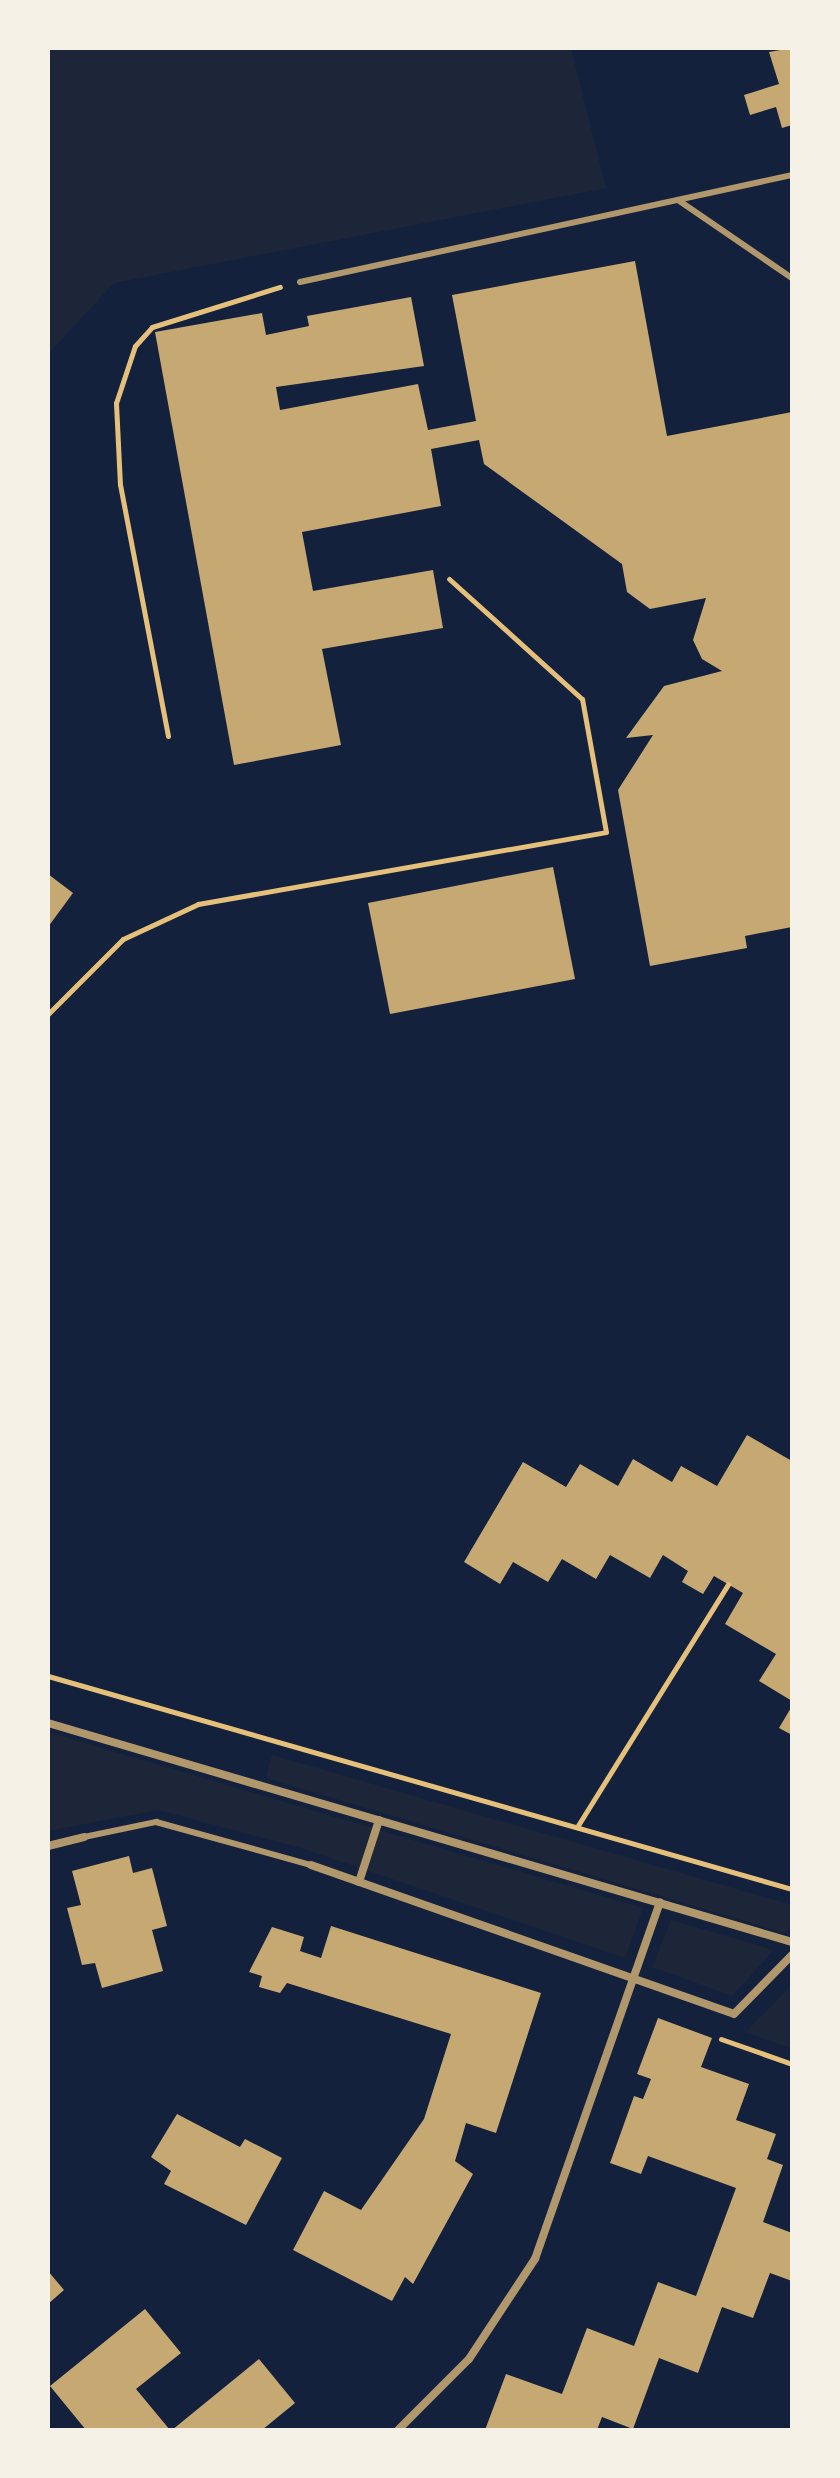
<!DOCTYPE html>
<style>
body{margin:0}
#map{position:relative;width:840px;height:2478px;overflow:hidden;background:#14213d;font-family:"Sofia Sans Condensed",sans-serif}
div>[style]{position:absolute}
.green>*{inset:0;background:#1d2539}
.building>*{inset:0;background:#c6a872}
.path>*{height:5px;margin:-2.5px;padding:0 2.5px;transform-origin:2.5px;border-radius:2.5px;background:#e5c07b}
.service>*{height:6px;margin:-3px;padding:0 3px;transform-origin:3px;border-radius:3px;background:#b1986c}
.minor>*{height:8px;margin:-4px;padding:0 4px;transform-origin:4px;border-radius:4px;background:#b1986c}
span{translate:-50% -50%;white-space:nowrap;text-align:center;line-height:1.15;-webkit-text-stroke:7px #f6f1e7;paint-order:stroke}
.frame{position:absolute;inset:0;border:50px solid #f6f1e7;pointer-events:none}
</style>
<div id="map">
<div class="green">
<i style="clip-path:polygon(48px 48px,571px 48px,606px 188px,114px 283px,48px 354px)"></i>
<i style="clip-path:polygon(48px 1732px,643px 1908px,625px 1958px,301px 1848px,158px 1810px,48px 1831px)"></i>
<i style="clip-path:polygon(272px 1755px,792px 1905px,792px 1927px,784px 1933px,266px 1778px)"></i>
<i style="clip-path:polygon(671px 1920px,774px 1950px,732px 1996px,652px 1967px)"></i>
<i style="clip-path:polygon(792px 1984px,792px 2049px,746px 2032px)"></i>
</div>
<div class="building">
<i style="clip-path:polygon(792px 48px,792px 125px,782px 128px,776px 107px,750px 115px,744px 95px,779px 84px,769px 52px)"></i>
<i style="clip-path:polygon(635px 261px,667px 436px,792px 412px,792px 927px,745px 936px,747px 948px,650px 966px,618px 790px,653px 735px,626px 738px,664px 686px,722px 671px,702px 659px,693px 640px,706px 598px,650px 609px,627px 592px,622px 564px,484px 464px,479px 440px,431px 449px,441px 506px,302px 532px,313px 591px,433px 570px,443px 628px,322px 649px,341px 745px,234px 765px,155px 332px,262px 313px,266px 335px,309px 326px,307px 316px,411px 297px,424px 366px,276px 387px,280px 410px,418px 384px,428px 430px,476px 421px,452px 295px)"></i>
<i style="clip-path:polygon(553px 867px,575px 979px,390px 1014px,368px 903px)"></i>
<i style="clip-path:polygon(48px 874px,73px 893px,48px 927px)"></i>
<i style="clip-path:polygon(747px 1435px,792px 1461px,792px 1701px,759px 1681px,776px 1654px,725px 1624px,743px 1593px,714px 1576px,703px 1594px,682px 1582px,688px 1571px,663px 1555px,650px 1578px,610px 1555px,596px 1579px,562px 1559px,548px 1582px,513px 1562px,500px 1584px,464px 1562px,523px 1462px,566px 1487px,580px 1464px,618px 1486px,633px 1459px,672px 1482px,681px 1466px,717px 1486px)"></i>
<i style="clip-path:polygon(792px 1706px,792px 1735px,779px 1728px)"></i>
<i style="clip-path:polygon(129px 1856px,133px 1873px,152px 1868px,167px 1926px,152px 1930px,163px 1971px,102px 1988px,95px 1963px,82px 1965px,67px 1908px,81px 1905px,72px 1871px)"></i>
<i style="clip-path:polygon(331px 1926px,541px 1993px,496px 2133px,466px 2123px,455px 2161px,473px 2174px,413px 2284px,405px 2277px,392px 2301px,293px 2250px,324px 2191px,361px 2210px,424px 2119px,451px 2034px,287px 1983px,280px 1993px,259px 1987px,262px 1976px,249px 1972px,272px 1927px,304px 1937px,300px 1951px,321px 1958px)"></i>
<i style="clip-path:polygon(658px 2018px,712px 2038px,701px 2067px,749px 2084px,736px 2120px,776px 2134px,767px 2159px,783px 2165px,763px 2222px,792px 2233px,792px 2281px,770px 2273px,753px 2318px,722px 2307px,698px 2373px,659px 2358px,633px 2429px,602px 2417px,597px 2430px,485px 2430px,506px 2374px,562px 2394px,587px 2328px,634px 2346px,658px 2282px,696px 2296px,736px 2188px,648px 2156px,641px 2174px,610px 2163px,634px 2096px,643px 2099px,651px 2079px,637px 2074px)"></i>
<i style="clip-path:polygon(177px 2114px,240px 2147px,245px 2139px,282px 2158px,246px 2225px,164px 2184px,171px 2171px,151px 2157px)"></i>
<i style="clip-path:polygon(48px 2271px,64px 2290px,48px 2304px)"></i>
<i style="clip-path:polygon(145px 2309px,181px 2353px,136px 2389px,170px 2430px,86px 2430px,50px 2386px)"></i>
<i style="clip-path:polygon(259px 2359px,295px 2403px,262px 2430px,172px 2430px)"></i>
</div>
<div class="path">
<i style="left:168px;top:736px;width:256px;rotate:-100.8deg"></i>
<i style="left:120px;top:485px;width:82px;rotate:-92.8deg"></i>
<i style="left:116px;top:403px;width:60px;rotate:-71.6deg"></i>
<i style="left:135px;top:346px;width:25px;rotate:-48deg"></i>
<i style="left:152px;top:327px;width:134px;rotate:-17.4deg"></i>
<i style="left:48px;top:1014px;width:106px;rotate:-45deg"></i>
<i style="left:123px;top:939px;width:83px;rotate:-25deg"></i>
<i style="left:198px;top:904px;width:414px;rotate:-10deg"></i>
<i style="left:606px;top:832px;width:135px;rotate:-100.2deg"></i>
<i style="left:582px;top:699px;width:179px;rotate:-137.9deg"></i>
<i style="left:48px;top:1676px;width:774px;rotate:15.98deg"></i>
<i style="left:577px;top:1827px;width:286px;rotate:-58.1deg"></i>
<i style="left:721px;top:2039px;width:75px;rotate:19.4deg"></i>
</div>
<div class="service">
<i style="left:678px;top:200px;width:138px;rotate:34.4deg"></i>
<i style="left:300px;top:282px;width:504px;rotate:-12.27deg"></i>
<i style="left:84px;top:1837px;width:74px;rotate:-11.8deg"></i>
<i style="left:156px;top:1822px;width:161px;rotate:15.5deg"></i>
</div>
<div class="minor">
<i style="left:48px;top:1723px;width:776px;rotate:16.4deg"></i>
<i style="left:48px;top:1846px;width:37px;rotate:-14deg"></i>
<i style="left:311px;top:1865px;width:448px;rotate:19.4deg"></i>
<i style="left:734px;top:2014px;width:83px;rotate:-45.5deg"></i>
<i style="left:359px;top:1882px;width:65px;rotate:-72.1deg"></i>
<i style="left:398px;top:2430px;width:100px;rotate:-45deg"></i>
<i style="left:469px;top:2359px;width:120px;rotate:-56.6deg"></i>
<i style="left:535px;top:2259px;width:378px;rotate:-70.7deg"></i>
</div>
<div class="frame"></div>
</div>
